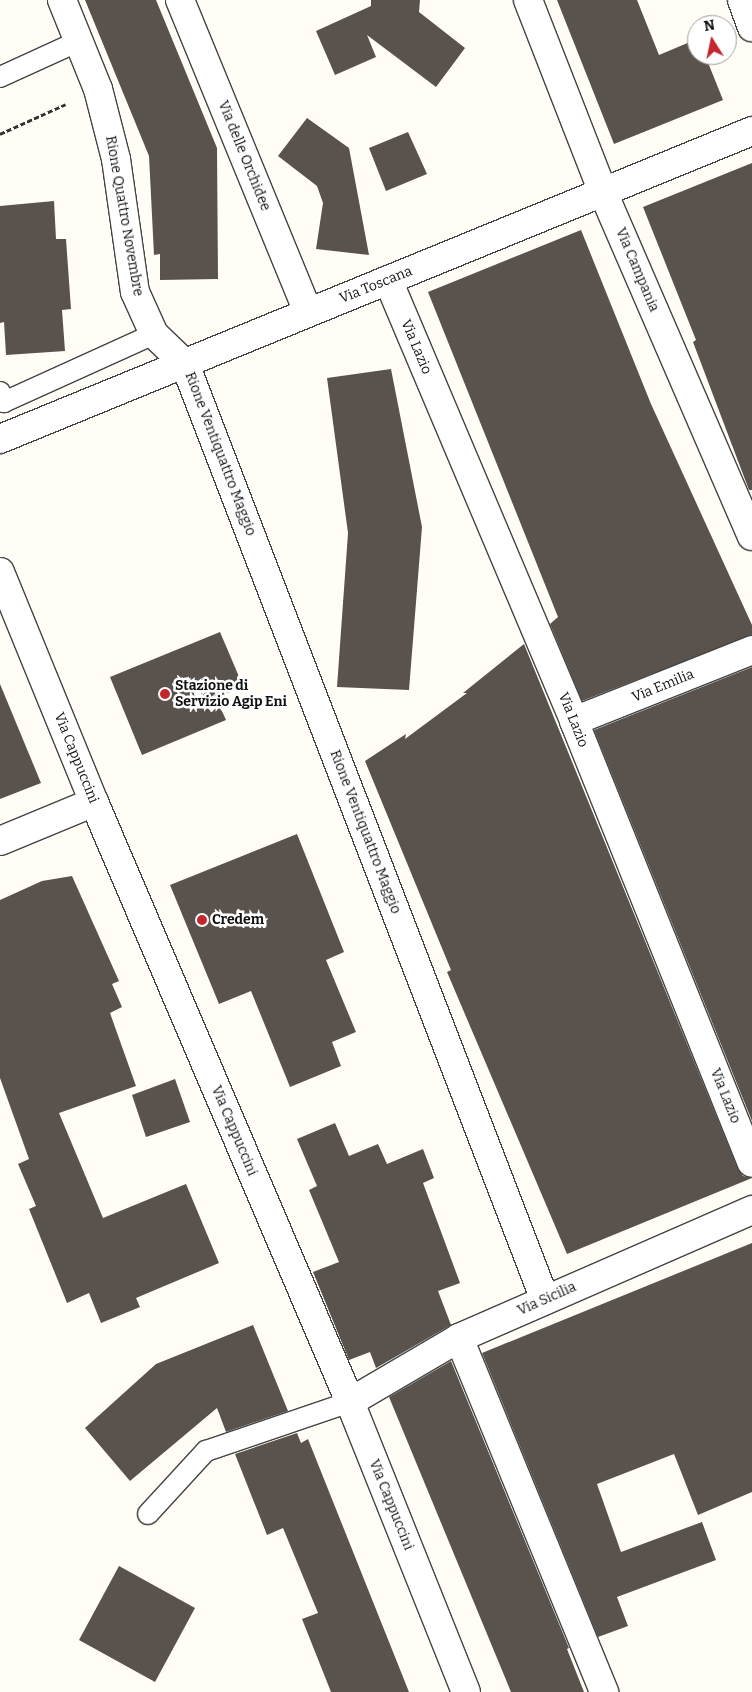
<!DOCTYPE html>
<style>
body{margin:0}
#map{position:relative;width:752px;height:1692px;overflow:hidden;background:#fffdf5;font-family:Bitter,serif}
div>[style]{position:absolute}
.building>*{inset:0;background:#5a524d}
.path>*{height:3px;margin-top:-1.5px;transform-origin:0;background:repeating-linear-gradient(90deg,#333 0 5px,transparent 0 7.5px)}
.roads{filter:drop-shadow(1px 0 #444) drop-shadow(-1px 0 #444) drop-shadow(0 1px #444) drop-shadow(0 -1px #444)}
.service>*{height:20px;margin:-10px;padding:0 10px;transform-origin:10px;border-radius:10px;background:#fff}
.minor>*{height:28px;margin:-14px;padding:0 14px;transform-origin:14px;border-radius:14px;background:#fff}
.tertiary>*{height:28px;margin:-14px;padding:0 14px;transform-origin:14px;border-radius:14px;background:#fff}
.dots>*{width:14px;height:14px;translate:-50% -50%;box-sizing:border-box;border:2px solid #fff;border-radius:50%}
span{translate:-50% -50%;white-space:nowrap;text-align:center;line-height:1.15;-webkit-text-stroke:5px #fff;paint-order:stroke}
.street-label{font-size:14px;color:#111}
.poi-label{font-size:14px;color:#111;font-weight:700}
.left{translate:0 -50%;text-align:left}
.north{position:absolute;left:687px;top:15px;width:50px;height:50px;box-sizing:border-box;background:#fff;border:1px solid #a0a0a0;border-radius:50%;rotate:350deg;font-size:14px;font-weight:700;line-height:20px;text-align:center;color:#111}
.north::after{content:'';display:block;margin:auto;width:18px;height:22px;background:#c4262e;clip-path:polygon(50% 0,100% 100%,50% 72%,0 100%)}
</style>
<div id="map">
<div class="building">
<i style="clip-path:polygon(85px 0,156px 0,217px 148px,218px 279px,160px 280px,160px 254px,154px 255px,149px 156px)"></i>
<i style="clip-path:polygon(371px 0,420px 0,419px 12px,465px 48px,436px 87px,367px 35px,376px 57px,335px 75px,316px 31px,371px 6px)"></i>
<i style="clip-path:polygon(557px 0,637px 0,659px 55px,697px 39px,697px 55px,705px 55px,723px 100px,614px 144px)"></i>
<i style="clip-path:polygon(307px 118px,349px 148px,369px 255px,316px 249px,323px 203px,317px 186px,278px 156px)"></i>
<i style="clip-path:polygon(408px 132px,427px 174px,386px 191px,369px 148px)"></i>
<i style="clip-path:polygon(752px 163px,752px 490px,749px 490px,693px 342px,696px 340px,643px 207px)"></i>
<i style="clip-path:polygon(54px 201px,56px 239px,66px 239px,71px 309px,62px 310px,65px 351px,6px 355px,4px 322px,0 323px,0 206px)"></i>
<i style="clip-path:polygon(581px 230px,651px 404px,752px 625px,752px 635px,582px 701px,550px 624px,558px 617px,428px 292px)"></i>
<i style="clip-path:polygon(391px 369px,422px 527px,409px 690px,337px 687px,348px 533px,327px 378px)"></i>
<i style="clip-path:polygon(220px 632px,243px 686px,216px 698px,226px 720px,142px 755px,110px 677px)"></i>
<i style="clip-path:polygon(524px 644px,738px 1169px,743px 1176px,752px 1178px,567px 1254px,447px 972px,451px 970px,365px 761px,406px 734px,405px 739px,467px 693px,463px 693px)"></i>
<i style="clip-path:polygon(752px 667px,752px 1121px,594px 730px)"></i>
<i style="clip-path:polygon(0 684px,41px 783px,0 799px)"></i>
<i style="clip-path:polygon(297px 834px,344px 952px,326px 960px,356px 1032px,332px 1042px,341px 1066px,290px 1087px,251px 991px,219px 1004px,170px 885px)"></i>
<i style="clip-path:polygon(72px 876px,119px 981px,112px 984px,122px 1007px,110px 1013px,136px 1086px,59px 1113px,103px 1218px,186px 1184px,219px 1263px,136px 1298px,140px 1307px,101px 1323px,89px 1293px,67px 1303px,29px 1209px,36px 1206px,18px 1164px,29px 1159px,0 1078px,0 900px,42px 881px)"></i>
<i style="clip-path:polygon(175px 1079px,190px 1122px,146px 1137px,132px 1095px)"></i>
<i style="clip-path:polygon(335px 1123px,349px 1156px,378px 1144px,387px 1164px,423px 1149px,434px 1178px,423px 1183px,460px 1283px,438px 1291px,451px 1325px,376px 1368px,370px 1352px,349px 1360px,313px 1272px,339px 1262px,309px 1190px,317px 1186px,297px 1139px)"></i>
<i style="clip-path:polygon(752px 1243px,752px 1492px,698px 1515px,674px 1454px,597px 1484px,621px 1552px,702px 1522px,716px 1560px,617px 1597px,628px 1626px,598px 1637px,482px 1353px)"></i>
<i style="clip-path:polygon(253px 1325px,288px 1411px,226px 1432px,217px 1408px,130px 1481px,85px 1428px,156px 1364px)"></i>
<i style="clip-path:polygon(451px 1361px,569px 1648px,567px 1649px,584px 1692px,511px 1692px,389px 1397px)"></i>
<i style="clip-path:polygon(297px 1433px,301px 1443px,308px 1439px,409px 1692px,331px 1692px,302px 1619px,318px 1613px,283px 1528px,267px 1535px,235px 1454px)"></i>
<i style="clip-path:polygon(119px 1566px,195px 1608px,155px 1682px,79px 1640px)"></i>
</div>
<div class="path">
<i style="left:0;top:134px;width:72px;rotate:-24.4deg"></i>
</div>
<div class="roads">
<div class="service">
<i style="left:0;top:77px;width:87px;rotate:-24.5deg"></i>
<i style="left:0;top:392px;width:11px;rotate:68deg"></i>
<i style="left:4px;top:402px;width:165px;rotate:-24.4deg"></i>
<i style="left:148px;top:1514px;width:86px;rotate:-47.4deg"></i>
<i style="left:206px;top:1451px;width:152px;rotate:-18.8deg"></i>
</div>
<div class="minor">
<i style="left:62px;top:0;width:96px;rotate:68deg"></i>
<i style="left:98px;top:89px;width:72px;rotate:75.6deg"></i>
<i style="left:116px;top:159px;width:134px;rotate:81.9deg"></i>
<i style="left:135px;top:292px;width:46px;rotate:65.7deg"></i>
<i style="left:154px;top:334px;width:43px;rotate:44.1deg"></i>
<i style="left:185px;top:364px;width:1003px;rotate:68.96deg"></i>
<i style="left:180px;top:0;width:337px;rotate:67.7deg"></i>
<i style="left:528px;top:0;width:204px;rotate:68.7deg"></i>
<i style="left:602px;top:190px;width:377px;rotate:66.6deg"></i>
<i style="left:742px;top:0;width:29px;rotate:70deg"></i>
<i style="left:388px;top:280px;width:479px;rotate:67.1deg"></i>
<i style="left:574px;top:721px;width:476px;rotate:68.1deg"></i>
<i style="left:0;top:439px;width:813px;rotate:-22.27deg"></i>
<i style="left:574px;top:721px;width:192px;rotate:-21.7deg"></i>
<i style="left:0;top:841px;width:102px;rotate:-22.5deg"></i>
<i style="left:459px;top:1338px;width:383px;rotate:67.7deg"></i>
</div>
<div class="tertiary">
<i style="left:0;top:572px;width:248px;rotate:67.8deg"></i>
<i style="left:94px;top:802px;width:652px;rotate:66.89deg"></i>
<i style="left:350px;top:1402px;width:312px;rotate:68.2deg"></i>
<i style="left:350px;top:1402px;width:126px;rotate:-30.4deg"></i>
<i style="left:459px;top:1338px;width:320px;rotate:-23.6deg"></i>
</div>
</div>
<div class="dots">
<i style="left:165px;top:694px;background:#c4262e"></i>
<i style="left:202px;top:920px;background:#c4262e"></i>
</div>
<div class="street-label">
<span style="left:244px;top:156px;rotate:68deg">Via delle Orchidee</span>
<span style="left:124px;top:216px;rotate:80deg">Rione Quattro Novembre</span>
<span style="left:637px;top:270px;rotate:67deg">Via Campania</span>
<span style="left:376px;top:285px;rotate:-22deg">Via Toscana</span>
<span style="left:416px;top:347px;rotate:67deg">Via Lazio</span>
<span style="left:220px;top:454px;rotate:69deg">Rione Ventiquattro Maggio</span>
<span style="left:663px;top:686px;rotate:-22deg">Via Emilia</span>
<span style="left:573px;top:720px;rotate:68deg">Via Lazio</span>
<span style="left:76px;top:758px;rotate:68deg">Via Cappuccini</span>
<span style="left:365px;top:832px;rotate:69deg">Rione Ventiquattro Maggio</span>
<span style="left:725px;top:1096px;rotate:68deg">Via Lazio</span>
<span style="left:234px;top:1131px;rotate:67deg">Via Cappuccini</span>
<span style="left:547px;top:1299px;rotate:-24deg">Via Sicilia</span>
<span style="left:391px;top:1505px;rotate:68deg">Via Cappuccini</span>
</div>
<div class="poi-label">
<span class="left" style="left:175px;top:694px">Stazione di<br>Servizio Agip Eni</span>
<span class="left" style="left:212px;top:920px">Credem</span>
</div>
<div class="north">N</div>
</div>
